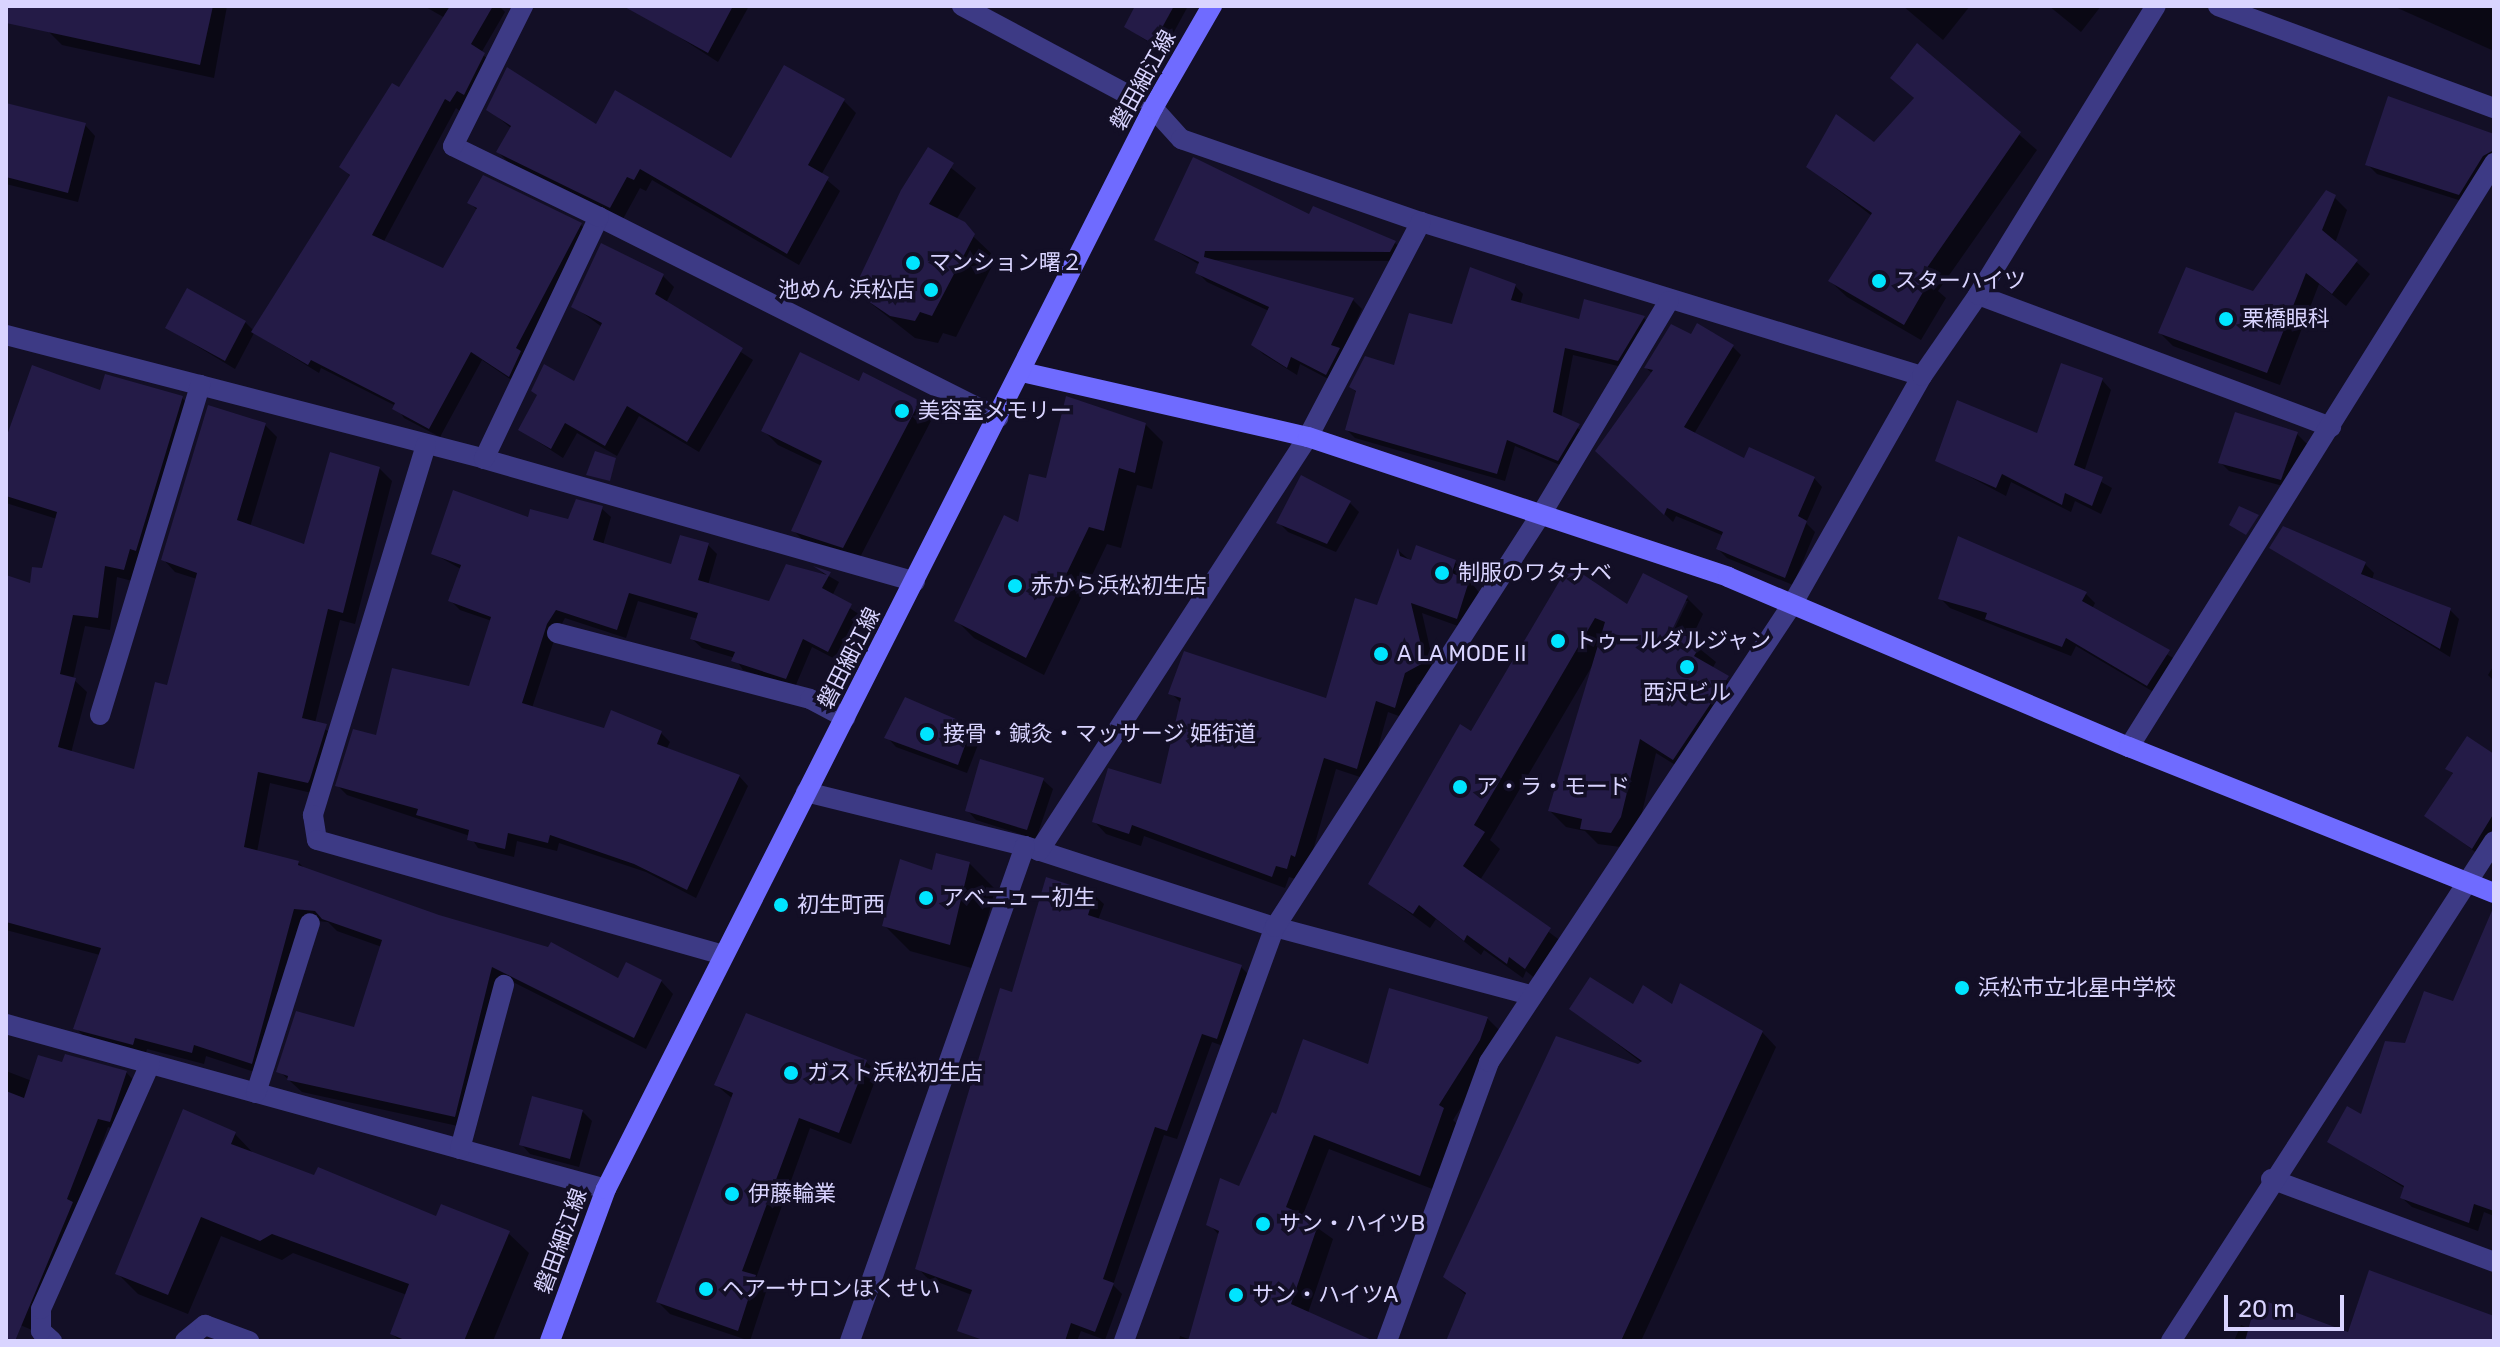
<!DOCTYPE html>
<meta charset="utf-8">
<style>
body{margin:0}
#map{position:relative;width:2500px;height:1347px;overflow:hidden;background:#130f26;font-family:Rubik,"Noto Sans JP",sans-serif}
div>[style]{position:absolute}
.shadow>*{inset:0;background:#0007}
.building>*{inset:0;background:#241b47}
.street>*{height:20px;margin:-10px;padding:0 10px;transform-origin:10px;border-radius:10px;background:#3d3a85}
.secondary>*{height:20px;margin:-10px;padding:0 10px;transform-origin:10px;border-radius:10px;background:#6f6bff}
.dots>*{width:22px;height:22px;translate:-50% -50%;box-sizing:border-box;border:4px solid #130f26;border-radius:50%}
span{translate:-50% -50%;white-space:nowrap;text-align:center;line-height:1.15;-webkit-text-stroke:7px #130f26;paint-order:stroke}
.street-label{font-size:22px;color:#d9d4ff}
.poi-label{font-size:22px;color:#d9d4ff}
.left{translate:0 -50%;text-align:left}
.right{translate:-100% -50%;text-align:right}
.frame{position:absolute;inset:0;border:8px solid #d9d4ff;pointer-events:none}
.scale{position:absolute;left:2224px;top:1295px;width:120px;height:36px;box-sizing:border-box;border:4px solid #d9d4ff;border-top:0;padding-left:10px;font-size:24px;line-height:28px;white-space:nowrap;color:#d9d4ff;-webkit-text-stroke:6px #130f26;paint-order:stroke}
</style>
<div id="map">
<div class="shadow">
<i style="clip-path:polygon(53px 6px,227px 6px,214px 78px,62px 45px,48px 31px)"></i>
<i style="clip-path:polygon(424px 6px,499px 6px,505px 12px,481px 53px,494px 65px,460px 111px,456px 108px,383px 243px,444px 271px,478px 211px,469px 202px,581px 225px,591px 235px,519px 385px,482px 360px,440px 437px,404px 418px,396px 406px,321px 368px,319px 373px,254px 333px,235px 369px,167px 328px,245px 322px,254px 331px,351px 177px,341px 166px,400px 90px,445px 18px)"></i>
<i style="clip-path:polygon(669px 6px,749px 6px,718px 62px,659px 24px)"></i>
<i style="clip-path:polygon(1138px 6px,1188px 6px,1163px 52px,1126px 27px)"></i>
<i style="clip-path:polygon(1903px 6px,1970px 6px,1943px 40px)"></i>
<i style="clip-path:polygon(2049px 6px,2101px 6px,2081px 32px)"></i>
<i style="clip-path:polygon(2393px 6px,2494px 6px,2494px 51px)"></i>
<i style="clip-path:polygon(1918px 46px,2037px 150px,1938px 291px,1946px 298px,1921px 340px,1847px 297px,1830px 281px,1872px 216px,1808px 167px,1874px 145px,1916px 100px,1893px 78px)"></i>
<i style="clip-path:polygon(844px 101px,856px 113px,821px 175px,840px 191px,799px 265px,652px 180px,646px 191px,640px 188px,623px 219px,510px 164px,498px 152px,511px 128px,488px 109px,596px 127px,732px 161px)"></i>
<i style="clip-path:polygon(6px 105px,85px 125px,95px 136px,78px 202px,6px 184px)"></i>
<i style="clip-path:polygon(2494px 136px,2494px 164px,2468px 203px,2377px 174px,2367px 164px)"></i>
<i style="clip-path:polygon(929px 150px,976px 188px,956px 220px,996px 258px,956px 337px,943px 333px,938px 343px,915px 338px,855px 291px)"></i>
<i style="clip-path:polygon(2334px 197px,2347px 210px,2335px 243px,2370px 274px,2346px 306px,2319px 284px,2280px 385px,2173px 346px,2160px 333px,2254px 293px)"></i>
<i style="clip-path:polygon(1314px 209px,1395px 243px,1405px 252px,1400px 261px,1210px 260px,1353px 300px,1362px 309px,1342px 352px,1336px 383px,1300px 364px,1297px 375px,1263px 354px,1254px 345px,1269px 311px,1207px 282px,1197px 272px,1200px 265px,1157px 240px,1310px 217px)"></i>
<i style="clip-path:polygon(602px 246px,663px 276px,674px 287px,666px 303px,753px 360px,699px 452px,639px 416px,617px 456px,577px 433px,563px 458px,520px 430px,574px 383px,602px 327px,573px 306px)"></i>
<i style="clip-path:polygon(1515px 286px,1523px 294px,1520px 305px,1580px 321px,1644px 318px,1651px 326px,1626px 368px,1573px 355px,1561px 418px,1587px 434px,1567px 468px,1515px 446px,1505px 481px,1355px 438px,1347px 430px,1357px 393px,1351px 387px,1396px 368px)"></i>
<i style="clip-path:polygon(1692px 337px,1732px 346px,1741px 355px,1694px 434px,1745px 460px,1814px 478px,1822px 487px,1806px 523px,1815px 532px,1793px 585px,1727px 558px,1718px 549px,1724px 536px,1676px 516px,1673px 522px,1598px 451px,1653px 374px,1646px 368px)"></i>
<i style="clip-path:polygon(2102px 380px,2111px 390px,2084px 472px,2112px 488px,2101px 514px,2075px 501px,2071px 512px,2011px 482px,2006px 496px,1938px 460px,2039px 435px)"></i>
<i style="clip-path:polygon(860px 383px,919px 402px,933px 417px,858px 561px,807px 544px,793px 530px,822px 466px,778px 445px,764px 431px)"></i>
<i style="clip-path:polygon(102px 393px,182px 398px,194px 410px,136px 582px,117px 577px,110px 630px,85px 626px,73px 679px,87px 692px,71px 753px,135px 771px,168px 687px,197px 579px,175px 572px,163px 559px,265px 425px,277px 437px,250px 527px,306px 546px,379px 468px,392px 481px,355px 624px,340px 620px,315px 723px,339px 738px,320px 795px,270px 783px,257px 852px,298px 862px,306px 870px,619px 981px,661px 981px,673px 994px,646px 1049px,505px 978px,467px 1128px,302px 1092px,279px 1071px,356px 1030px,382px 947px,337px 931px,328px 922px,306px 920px,264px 1075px,206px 1056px,204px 1064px,147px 1049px,145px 1057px,88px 1041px,76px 1028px,100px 955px,6px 930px,6px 577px,32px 586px,43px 571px,57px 519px,6px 503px,6px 447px)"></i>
<i style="clip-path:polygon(2236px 414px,2297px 434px,2307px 444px,2290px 488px,2229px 471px,2220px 462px)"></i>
<i style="clip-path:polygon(1145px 424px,1163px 442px,1152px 489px,1137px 485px,1121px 548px,1107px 544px,1044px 675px,974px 638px,956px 620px,1047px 481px)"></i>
<i style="clip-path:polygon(1350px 503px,1359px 512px,1336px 552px,1288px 532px,1278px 522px)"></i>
<i style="clip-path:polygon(601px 508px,611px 517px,603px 545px,672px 566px,708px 545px,717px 554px,708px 585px,770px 603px,826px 576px,820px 571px,839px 582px,832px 596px,860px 615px,837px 660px,812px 647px,795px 687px,743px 670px,735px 658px,702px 648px,692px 639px,698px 619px,638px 601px,626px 638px,565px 618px,556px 634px,532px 708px,605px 730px,661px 733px,670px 742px,667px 748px,739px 776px,748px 786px,696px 898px,646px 872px,559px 843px,557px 851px,517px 841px,514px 857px,478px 848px,470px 836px,347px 795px,338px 786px,378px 737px,470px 689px,492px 621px,460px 610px,450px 600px,461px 569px,434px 554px,529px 520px,569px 522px)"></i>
<i style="clip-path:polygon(1417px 548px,1455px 562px,1481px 595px,1469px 630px,1422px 613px,1436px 675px,1417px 685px,1407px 719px,1388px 712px,1369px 780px,1336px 769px,1308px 868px,1299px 880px,1289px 877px,1285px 888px,1144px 836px,1141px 846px,1106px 834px,1094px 821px,1162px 787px,1182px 704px,1171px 693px,1327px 700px,1378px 608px,1399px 551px,1413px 563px)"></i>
<i style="clip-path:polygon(2271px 548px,2364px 563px,2374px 573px,2372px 580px,2450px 610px,2459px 619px,2450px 657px)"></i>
<i style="clip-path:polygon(evenodd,1569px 568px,1628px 607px,1687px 598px,1703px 614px,1690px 641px,1716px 662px,1712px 669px,1744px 694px,1690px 774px,1656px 753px,1637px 834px,1628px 848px,1598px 844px,1585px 831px,1566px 827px,1550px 811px,1592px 666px,1490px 840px,1500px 849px,1480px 880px,1566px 945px,1542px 984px,1526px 971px,1523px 978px,1484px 950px,1481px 955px,1436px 919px,1430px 928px,1370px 884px,1472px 734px,1569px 568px,1683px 601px,1688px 601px,1670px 638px,1667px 636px,1683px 601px)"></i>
<i style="clip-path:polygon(2086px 594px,2095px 603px,2092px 609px,2178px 661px,2157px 694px,2076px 646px,2071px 656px,1950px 608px,1940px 598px)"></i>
<i style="clip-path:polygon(2494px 665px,2494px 681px,2488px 675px)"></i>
<i style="clip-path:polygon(971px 728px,981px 737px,967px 773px,896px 747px,887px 737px)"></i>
<i style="clip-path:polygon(2494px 756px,2494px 842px,2482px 857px,2427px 816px,2454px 775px,2447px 768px)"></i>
<i style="clip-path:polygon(1043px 780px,1053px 789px,1036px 839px,976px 820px,967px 810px)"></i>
<i style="clip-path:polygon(969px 863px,995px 889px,975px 969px,910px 951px,885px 926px,933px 873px)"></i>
<i style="clip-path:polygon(1094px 895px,1104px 904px,1098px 920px,1241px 967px,1250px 976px,1226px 1047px,1212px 1042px,1177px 1139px,1164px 1135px,1113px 1285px,1122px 1294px,1105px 1340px,1081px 1331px,1077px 1341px,984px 1341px,961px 1326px,972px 1295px,927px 1278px,918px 1268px,1013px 994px)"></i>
<i style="clip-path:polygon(2494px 929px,2494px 1216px,2484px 1212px,2478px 1231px,2412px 1207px,2402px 1198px,2406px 1189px,2330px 1142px,2362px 1117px,2406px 1045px,2454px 1003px)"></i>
<i style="clip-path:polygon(1674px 1007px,1762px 1032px,1776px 1047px,1641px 1341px,1448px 1341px,1467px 1296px,1445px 1276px,1642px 1063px,1572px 1009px)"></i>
<i style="clip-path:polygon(1487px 1018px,1502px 1033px,1494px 1055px,1453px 1120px,1458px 1125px,1435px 1190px,1329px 1149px,1302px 1217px,1333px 1239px,1308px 1313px,1345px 1341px,1179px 1341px,1180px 1336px,1191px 1340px,1220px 1236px,1209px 1224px,1240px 1189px,1277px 1117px,1369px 1067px)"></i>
<i style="clip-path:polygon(866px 1062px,878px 1073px,851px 1144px,810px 1128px,756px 1278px,767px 1289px,750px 1341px,670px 1314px,658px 1302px,733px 1099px,716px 1085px)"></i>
<i style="clip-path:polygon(63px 1065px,126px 1072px,135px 1082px,119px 1130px,108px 1127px,32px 1330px,6px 1319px,6px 1071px,32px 1081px)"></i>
<i style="clip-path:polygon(582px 1111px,592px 1121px,579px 1167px,530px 1154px,521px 1144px)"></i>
<i style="clip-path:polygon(235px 1134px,255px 1155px,437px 1218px,508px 1233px,529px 1253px,493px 1341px,400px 1341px,392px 1334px,407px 1295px,293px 1253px,282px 1260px,221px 1236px,188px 1314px,138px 1294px,118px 1274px)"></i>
<i style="clip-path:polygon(2241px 1325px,2250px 1329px,2356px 1341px,2234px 1341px)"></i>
</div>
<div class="building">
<i style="clip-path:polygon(6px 6px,213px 6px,200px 65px,6px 23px)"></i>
<i style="clip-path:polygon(450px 6px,493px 6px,471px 44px,485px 53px,464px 95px,457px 91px,450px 102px,445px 99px,372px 235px,443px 268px,477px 208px,467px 203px,483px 175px,582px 223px,516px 348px,521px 351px,509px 377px,471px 352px,429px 429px,392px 409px,395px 403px,311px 360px,308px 365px,251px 332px,350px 175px,339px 167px,392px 83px,399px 87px)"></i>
<i style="clip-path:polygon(623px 6px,733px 6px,708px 53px)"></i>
<i style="clip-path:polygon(1135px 6px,1174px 6px,1153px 44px,1124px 27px)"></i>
<i style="clip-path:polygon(1917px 43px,2021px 132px,1922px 275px,1930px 280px,1904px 325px,1828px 281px,1872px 213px,1806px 167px,1836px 114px,1874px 142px,1914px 98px,1890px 78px)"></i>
<i style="clip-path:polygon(784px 65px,845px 99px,808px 165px,829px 177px,787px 254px,640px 169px,634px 180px,627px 177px,610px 208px,496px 152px,511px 126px,486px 110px,507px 67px,596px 124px,615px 90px,731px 158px)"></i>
<i style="clip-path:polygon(2388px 96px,2494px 134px,2494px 150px,2483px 156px,2459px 195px,2365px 165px)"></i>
<i style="clip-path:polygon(6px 103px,86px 123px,68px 193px,6px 177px)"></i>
<i style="clip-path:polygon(928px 147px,954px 163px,929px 204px,965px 222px,975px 234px,932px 316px,920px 312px,915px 321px,890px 316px,853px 291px,901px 190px)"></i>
<i style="clip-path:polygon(1193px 157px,1309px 214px,1313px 206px,1396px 241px,1390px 252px,1205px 251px,1204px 257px,1354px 298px,1331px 345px,1340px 348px,1326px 375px,1291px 357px,1287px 368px,1251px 345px,1269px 307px,1195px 273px,1199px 262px,1154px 240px)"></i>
<i style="clip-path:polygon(2326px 190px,2336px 195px,2322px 230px,2358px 260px,2332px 294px,2306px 273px,2267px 373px,2158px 333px,2186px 267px,2253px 291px)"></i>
<i style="clip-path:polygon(601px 243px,664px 274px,655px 294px,743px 348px,687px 442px,627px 406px,605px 446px,565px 423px,551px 449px,518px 430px,537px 395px,531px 391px,544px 364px,574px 381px,602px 323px,571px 307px)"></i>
<i style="clip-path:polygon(1470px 267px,1516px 284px,1511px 300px,1579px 319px,1584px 299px,1645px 316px,1618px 361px,1565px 348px,1553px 412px,1580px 424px,1558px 461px,1507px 440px,1497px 474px,1345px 430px,1356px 391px,1349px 387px,1365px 356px,1394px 365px,1409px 313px,1452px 324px)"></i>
<i style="clip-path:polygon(187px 288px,246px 321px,225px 361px,165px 328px)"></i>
<i style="clip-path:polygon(1697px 323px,1734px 345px,1684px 427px,1744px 458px,1749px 447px,1815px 477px,1798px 516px,1807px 521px,1785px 578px,1716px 549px,1723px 532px,1667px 508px,1664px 515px,1595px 451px,1653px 370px,1644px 368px,1671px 324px,1691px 334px)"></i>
<i style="clip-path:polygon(800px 352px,859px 381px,863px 372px,920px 401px,843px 548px,791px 531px,822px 461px,761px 431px)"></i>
<i style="clip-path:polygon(2061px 363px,2103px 378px,2074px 465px,2103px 477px,2092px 506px,2065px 493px,2062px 505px,2002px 474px,1996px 488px,1935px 461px,1957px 400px,2037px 433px)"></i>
<i style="clip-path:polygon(32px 365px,100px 390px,105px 374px,183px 396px,136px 551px,130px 549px,124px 570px,105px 566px,98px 618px,73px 615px,60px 674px,76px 678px,58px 747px,134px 769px,155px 682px,167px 685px,197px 573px,161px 560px,208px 405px,266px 423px,237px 520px,304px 544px,330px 452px,380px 467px,343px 613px,328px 609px,302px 718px,327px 724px,310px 779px,308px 783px,258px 772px,244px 847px,299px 861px,298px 865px,439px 915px,548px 947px,551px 942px,618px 978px,626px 962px,662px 980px,634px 1038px,492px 967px,455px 1117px,287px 1080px,288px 1076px,276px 1072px,296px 1011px,354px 1027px,382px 940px,322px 919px,315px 911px,294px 909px,252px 1064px,194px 1045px,192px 1053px,135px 1038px,133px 1045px,73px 1029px,101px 948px,6px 922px,6px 575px,30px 583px,32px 567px,42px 568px,57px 512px,6px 496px,6px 438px)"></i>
<i style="clip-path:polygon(1066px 396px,1146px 423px,1135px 473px,1119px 468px,1104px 531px,1089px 527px,1026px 658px,954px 621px,1004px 515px,1018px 522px,1029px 474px,1046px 478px)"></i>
<i style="clip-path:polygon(2235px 412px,2298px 432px,2281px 480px,2218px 463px)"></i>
<i style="clip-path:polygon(595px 451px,616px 458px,610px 481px,586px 475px)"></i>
<i style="clip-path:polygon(1301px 475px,1351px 501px,1327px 544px,1276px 523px)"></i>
<i style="clip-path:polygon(453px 490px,528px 517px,530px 509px,568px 519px,576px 499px,603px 506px,593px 540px,671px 564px,680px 535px,709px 543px,698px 580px,769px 601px,786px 564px,827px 575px,813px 566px,831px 572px,822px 588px,852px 604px,828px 652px,803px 639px,786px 679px,731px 661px,735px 652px,690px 639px,698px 613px,629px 593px,617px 630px,556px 610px,547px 624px,522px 703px,604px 728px,611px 710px,662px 731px,657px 744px,740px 775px,687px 890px,634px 864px,550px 835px,548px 843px,508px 833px,505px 849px,467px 840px,469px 830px,416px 815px,418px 809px,335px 786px,353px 729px,376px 735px,392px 668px,469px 686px,491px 617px,448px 601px,461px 565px,431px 554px)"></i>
<i style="clip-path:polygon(2239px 506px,2259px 515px,2246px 535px,2229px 525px)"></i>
<i style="clip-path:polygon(2283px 526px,2366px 562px,2361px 574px,2451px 608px,2440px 649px,2269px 548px)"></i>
<i style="clip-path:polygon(1958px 536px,2087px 592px,2082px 601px,2170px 650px,2147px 686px,2066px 638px,2062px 647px,1985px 619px,1987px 613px,1938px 599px)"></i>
<i style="clip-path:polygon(1416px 545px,1456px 560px,1452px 573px,1469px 581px,1457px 619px,1411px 603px,1425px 662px,1405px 673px,1395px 708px,1376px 701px,1357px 769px,1324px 758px,1295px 857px,1291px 855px,1287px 869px,1276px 866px,1272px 877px,1132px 825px,1129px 834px,1092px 822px,1108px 768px,1161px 784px,1181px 698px,1168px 694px,1184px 651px,1326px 698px,1355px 598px,1377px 605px,1398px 548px,1400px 556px,1411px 560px)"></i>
<i style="clip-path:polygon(1569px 565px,1627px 604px,1643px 573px,1688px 596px,1673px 628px,1701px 645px,1694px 656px,1729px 676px,1673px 760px,1640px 739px,1621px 817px,1611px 833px,1580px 829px,1582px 819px,1548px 811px,1605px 622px,1595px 618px,1474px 825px,1485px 832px,1463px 866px,1551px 928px,1525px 969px,1509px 957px,1507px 964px,1467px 935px,1464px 941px,1419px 905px,1413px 914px,1368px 884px,1460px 724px,1471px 731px)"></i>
<i style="clip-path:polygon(905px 697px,972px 726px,958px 765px,884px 738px)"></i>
<i style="clip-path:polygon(2467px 736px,2494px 754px,2494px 813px,2472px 849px,2424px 816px,2453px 773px,2445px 769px)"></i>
<i style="clip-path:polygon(980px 759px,1044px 778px,1027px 830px,965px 811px)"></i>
<i style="clip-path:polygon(936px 853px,970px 862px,950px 945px,882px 926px,900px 859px,932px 870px)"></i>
<i style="clip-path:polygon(1046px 877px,1095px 893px,1088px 915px,1242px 965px,1217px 1039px,1202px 1034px,1167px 1131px,1155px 1127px,1103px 1279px,1114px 1283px,1095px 1332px,1071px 1323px,1065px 1341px,986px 1341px,957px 1331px,972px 1290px,915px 1269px,1000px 988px,1012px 992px)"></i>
<i style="clip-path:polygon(2494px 906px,2494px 1211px,2474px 1204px,2469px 1223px,2400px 1198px,2404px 1186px,2327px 1142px,2347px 1106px,2361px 1114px,2385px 1041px,2405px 1043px,2424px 991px,2453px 1001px)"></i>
<i style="clip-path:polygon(1590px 977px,1633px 1004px,1643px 985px,1672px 1004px,1680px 983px,1763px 1031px,1621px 1341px,1446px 1341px,1466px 1293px,1443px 1277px,1556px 1036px,1638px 1064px,1642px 1061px,1569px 1009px)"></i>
<i style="clip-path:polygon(1389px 988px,1488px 1017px,1480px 1040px,1439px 1105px,1444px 1108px,1420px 1176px,1314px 1135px,1286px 1207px,1319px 1222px,1291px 1304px,1374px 1341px,1188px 1341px,1219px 1231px,1206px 1225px,1220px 1178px,1239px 1186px,1272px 1112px,1276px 1114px,1303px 1039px,1368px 1064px)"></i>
<i style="clip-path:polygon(746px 1013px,867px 1060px,839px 1133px,799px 1118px,742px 1271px,756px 1275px,738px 1331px,656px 1302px,733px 1093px,714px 1085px)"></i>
<i style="clip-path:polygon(65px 1054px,127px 1071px,110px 1122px,98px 1119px,67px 1199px,73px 1202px,15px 1341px,6px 1341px,6px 1091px,24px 1098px,38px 1055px,62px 1062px)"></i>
<i style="clip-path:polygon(532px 1096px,583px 1110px,570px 1159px,519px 1145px)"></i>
<i style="clip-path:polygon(183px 1109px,236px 1132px,231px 1144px,314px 1175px,318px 1167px,436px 1216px,441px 1204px,510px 1231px,464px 1341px,407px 1341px,390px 1334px,409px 1284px,272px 1234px,260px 1241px,201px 1217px,168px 1295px,115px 1274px)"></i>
<i style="clip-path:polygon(2369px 1270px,2494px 1316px,2494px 1341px,2245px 1341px,2257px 1298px,2348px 1332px)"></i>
</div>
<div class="street">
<i style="left:962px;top:6px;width:217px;rotate:28.1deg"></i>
<i style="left:1153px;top:108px;width:42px;rotate:47.9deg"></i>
<i style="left:1181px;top:139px;width:254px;rotate:19.1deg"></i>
<i style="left:1421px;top:222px;width:524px;rotate:17.09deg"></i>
<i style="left:2218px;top:6px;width:294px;rotate:20.3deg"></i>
<i style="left:599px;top:217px;width:447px;rotate:26.7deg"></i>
<i style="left:1978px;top:295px;width:377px;rotate:20.5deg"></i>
<i style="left:6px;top:335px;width:494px;rotate:14.5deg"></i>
<i style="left:484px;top:459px;width:448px;rotate:15.9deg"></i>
<i style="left:426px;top:445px;width:387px;rotate:107deg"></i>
<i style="left:313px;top:815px;width:25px;rotate:81deg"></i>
<i style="left:317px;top:840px;width:422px;rotate:15.8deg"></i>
<i style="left:484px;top:459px;width:268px;rotate:-64.6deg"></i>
<i style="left:599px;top:217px;width:162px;rotate:-154.1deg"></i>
<i style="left:453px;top:146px;width:157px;rotate:-63.4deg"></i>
<i style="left:557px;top:633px;width:261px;rotate:14.6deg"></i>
<i style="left:810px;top:699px;width:40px;rotate:28deg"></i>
<i style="left:100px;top:715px;width:345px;rotate:-73.1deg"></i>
<i style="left:2129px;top:747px;width:689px;rotate:-57.99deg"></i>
<i style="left:806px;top:792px;width:226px;rotate:13.9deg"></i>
<i style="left:1025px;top:846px;width:263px;rotate:18deg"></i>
<i style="left:1275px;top:927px;width:264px;rotate:14.9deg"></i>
<i style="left:1039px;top:851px;width:494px;rotate:-57deg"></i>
<i style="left:1308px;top:437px;width:243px;rotate:-62.3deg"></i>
<i style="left:6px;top:1024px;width:622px;rotate:15.38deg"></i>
<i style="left:256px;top:1093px;width:178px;rotate:-72.4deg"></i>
<i style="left:460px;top:1149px;width:170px;rotate:-75deg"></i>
<i style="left:2271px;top:1179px;width:238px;rotate:20.4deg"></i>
<i style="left:52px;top:1341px;width:15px;rotate:-138deg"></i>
<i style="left:41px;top:1331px;width:22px;rotate:-90deg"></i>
<i style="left:41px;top:1309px;width:268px;rotate:-66deg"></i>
<i style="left:185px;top:1341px;width:26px;rotate:-39deg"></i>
<i style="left:205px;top:1325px;width:47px;rotate:20deg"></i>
<i style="left:850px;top:1341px;width:525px;rotate:-70.53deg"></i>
<i style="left:1124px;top:1341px;width:441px;rotate:-70deg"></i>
<i style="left:1275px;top:927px;width:493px;rotate:-57.2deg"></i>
<i style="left:1542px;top:513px;width:247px;rotate:-59.1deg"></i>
<i style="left:1387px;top:1341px;width:297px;rotate:-69.9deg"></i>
<i style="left:1489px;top:1062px;width:551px;rotate:-56.48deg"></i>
<i style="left:1793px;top:603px;width:261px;rotate:-60.4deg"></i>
<i style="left:1922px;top:376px;width:98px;rotate:-55.3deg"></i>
<i style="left:1978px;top:295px;width:339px;rotate:-58.4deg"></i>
<i style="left:2171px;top:1341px;width:595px;rotate:-57.14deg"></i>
</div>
<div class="secondary">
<i style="left:1022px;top:372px;width:293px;rotate:12.8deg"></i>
<i style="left:1308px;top:437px;width:443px;rotate:18.4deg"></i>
<i style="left:1728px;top:577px;width:436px;rotate:23deg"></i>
<i style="left:2129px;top:747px;width:393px;rotate:21.8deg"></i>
<i style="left:550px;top:1341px;width:162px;rotate:-69.8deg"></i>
<i style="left:606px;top:1189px;width:1212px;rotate:-63.16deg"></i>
<i style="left:1153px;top:108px;width:118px;rotate:-60deg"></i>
</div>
<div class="dots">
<i style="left:913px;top:263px;background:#00e5ff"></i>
<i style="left:1879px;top:281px;background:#00e5ff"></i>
<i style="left:931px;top:290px;background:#00e5ff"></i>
<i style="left:2226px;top:319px;background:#00e5ff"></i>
<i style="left:902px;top:411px;background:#00e5ff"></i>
<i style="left:1442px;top:573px;background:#00e5ff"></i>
<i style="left:1015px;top:586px;background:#00e5ff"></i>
<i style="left:1558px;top:641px;background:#00e5ff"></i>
<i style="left:1381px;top:654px;background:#00e5ff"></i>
<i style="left:1687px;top:667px;background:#00e5ff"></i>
<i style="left:927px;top:734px;background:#00e5ff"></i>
<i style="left:1460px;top:787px;background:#00e5ff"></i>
<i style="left:926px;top:898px;background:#00e5ff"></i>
<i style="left:781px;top:905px;background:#00e5ff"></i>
<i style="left:1962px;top:988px;background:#00e5ff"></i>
<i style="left:791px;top:1073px;background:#00e5ff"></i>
<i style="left:732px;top:1194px;background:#00e5ff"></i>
<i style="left:1263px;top:1224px;background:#00e5ff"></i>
<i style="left:706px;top:1289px;background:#00e5ff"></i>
<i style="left:1236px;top:1295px;background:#00e5ff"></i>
</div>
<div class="street-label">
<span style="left:1143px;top:80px;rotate:-61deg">磐田細江線</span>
<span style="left:849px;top:658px;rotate:-63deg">磐田細江線</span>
<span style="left:561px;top:1241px;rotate:-70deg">磐田細江線</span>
</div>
<div class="poi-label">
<span class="left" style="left:929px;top:263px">マンション曙２</span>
<span class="left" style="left:1895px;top:281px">スターハイツ</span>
<span class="right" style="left:915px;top:290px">池めん 浜松店</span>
<span class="left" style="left:2242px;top:319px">栗橋眼科</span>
<span class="left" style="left:918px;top:411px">美容室メモリー</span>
<span class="left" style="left:1458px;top:573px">制服のワタナベ</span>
<span class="left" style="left:1031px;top:586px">赤から浜松初生店</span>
<span class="left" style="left:1574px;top:641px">トゥールダルジャン</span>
<span class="left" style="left:1397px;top:654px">A LA MODEⅡ</span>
<span style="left:1687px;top:693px">西沢ビル</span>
<span class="left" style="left:943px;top:734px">接骨・鍼灸・マッサージ 姫街道</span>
<span class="left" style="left:1476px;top:787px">ア・ラ・モード</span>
<span class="left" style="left:942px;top:898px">アベニュー初生</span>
<span class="left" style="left:797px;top:905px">初生町西</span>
<span class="left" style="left:1978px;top:988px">浜松市立北星中学校</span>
<span class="left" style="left:807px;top:1073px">ガスト浜松初生店</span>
<span class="left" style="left:748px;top:1194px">伊藤輪業</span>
<span class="left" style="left:1279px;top:1224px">サン・ハイツB</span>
<span class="left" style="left:722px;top:1289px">ヘアーサロンほくせい</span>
<span class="left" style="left:1252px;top:1295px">サン・ハイツA</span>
</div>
<div class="frame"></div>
<div class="scale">20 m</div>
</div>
